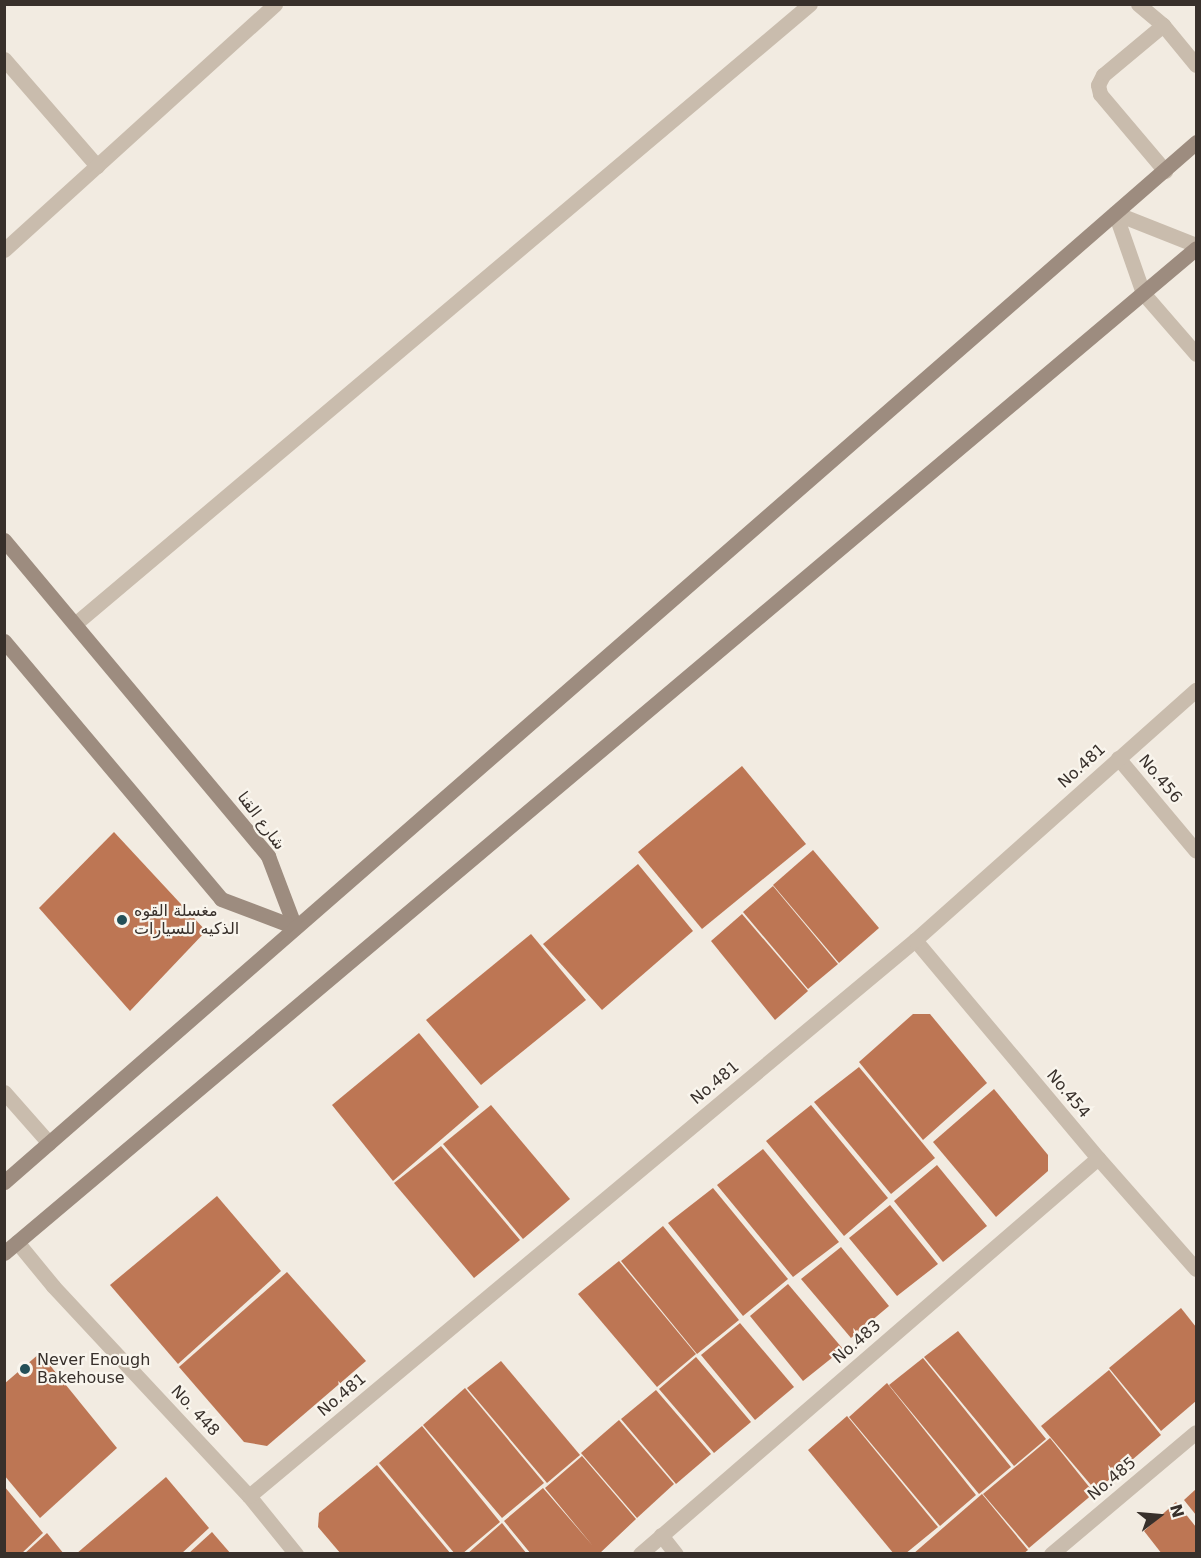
<!DOCTYPE html>
<meta charset="utf-8">
<style>
body{margin:0}
#map{position:relative;width:1201px;height:1558px;overflow:hidden;background:#f2ebe1;font-family:"DejaVu Sans",Vazirmatn,sans-serif}
div>[style]{position:absolute}
.building>*{inset:0;background:#bd7654}
.lane>*{height:15px;margin:-7.5px;padding:0 7.5px;transform-origin:7.5px;border-radius:7.5px;background:#c9bcad}
.street>*{height:15px;margin:-7.5px;padding:0 7.5px;transform-origin:7.5px;border-radius:7.5px;background:#c9bcad}
.secondary>*{height:15px;margin:-7.5px;padding:0 7.5px;transform-origin:7.5px;border-radius:7.5px;background:#9d8c7f}
.dots>*{width:16px;height:16px;translate:-50% -50%;box-sizing:border-box;border:3px solid #f9f5ed;border-radius:50%}
span{translate:-50% -50%;white-space:nowrap;text-align:center;line-height:1.15;-webkit-text-stroke:4.5px #f9f5ed;paint-order:stroke}
.street-label{font-size:16px;color:#38302b}
.poi-label{font-size:16px;color:#38302b}
.left{translate:0 -50%;text-align:left}
.frame{position:absolute;inset:0;border:6px solid #38302b;pointer-events:none}
.north{position:absolute;left:1129px;top:1486px;width:60px;height:60px;-webkit-text-stroke:4px #f9f5ed;paint-order:stroke;rotate:74deg;font-size:16px;font-weight:700;line-height:24px;text-align:center;color:#38302b}
.north::after{content:'';display:block;margin:auto;width:21px;height:27px;background:#38302b;clip-path:polygon(50% 0,100% 100%,50% 72%,0 100%)}
</style>
<div id="map">
<div class="building">
<i style="clip-path:polygon(742px 766px,806px 844px,702px 929px,638px 852px)"></i>
<i style="clip-path:polygon(114px 832px,206px 931px,130px 1011px,39px 908px)"></i>
<i style="clip-path:polygon(813px 850px,879px 928px,839px 963px,773px 885px)"></i>
<i style="clip-path:polygon(638px 864px,693px 931px,602px 1010px,543px 944px)"></i>
<i style="clip-path:polygon(773px 886px,838px 964px,808px 989px,743px 912px)"></i>
<i style="clip-path:polygon(742px 914px,808px 991px,775px 1020px,711px 941px)"></i>
<i style="clip-path:polygon(531px 934px,586px 1000px,481px 1085px,426px 1020px)"></i>
<i style="clip-path:polygon(913px 1014px,930px 1014px,987px 1083px,923px 1140px,859px 1062px)"></i>
<i style="clip-path:polygon(419px 1033px,479px 1107px,393px 1181px,332px 1105px)"></i>
<i style="clip-path:polygon(859px 1067px,935px 1158px,891px 1194px,814px 1102px)"></i>
<i style="clip-path:polygon(994px 1089px,1048px 1155px,1048px 1171px,996px 1217px,933px 1142px)"></i>
<i style="clip-path:polygon(491px 1105px,570px 1199px,523px 1239px,443px 1144px)"></i>
<i style="clip-path:polygon(811px 1105px,888px 1198px,844px 1236px,766px 1141px)"></i>
<i style="clip-path:polygon(441px 1146px,520px 1240px,474px 1278px,394px 1183px)"></i>
<i style="clip-path:polygon(763px 1149px,839px 1242px,793px 1277px,717px 1185px)"></i>
<i style="clip-path:polygon(937px 1165px,987px 1226px,943px 1262px,894px 1201px)"></i>
<i style="clip-path:polygon(713px 1188px,788px 1279px,743px 1316px,668px 1223px)"></i>
<i style="clip-path:polygon(217px 1196px,281px 1271px,178px 1364px,110px 1285px)"></i>
<i style="clip-path:polygon(890px 1205px,938px 1264px,897px 1296px,849px 1238px)"></i>
<i style="clip-path:polygon(663px 1226px,739px 1320px,697px 1354px,621px 1261px)"></i>
<i style="clip-path:polygon(841px 1247px,889px 1306px,851px 1338px,801px 1279px)"></i>
<i style="clip-path:polygon(619px 1261px,696px 1354px,657px 1387px,578px 1294px)"></i>
<i style="clip-path:polygon(287px 1272px,366px 1361px,267px 1446px,244px 1442px,179px 1367px)"></i>
<i style="clip-path:polygon(788px 1284px,843px 1349px,803px 1381px,750px 1316px)"></i>
<i style="clip-path:polygon(1181px 1308px,1196px 1327px,1196px 1401px,1161px 1431px,1109px 1368px)"></i>
<i style="clip-path:polygon(740px 1323px,794px 1387px,755px 1420px,701px 1355px)"></i>
<i style="clip-path:polygon(958px 1331px,1046px 1439px,1014px 1466px,924px 1357px)"></i>
<i style="clip-path:polygon(40px 1353px,117px 1448px,40px 1518px,4px 1475px,4px 1384px)"></i>
<i style="clip-path:polygon(696px 1357px,751px 1422px,714px 1453px,659px 1389px)"></i>
<i style="clip-path:polygon(923px 1358px,1011px 1467px,979px 1494px,889px 1385px)"></i>
<i style="clip-path:polygon(501px 1361px,580px 1455px,547px 1483px,467px 1388px)"></i>
<i style="clip-path:polygon(1109px 1370px,1161px 1435px,1096px 1491px,1041px 1426px)"></i>
<i style="clip-path:polygon(887px 1383px,976px 1495px,940px 1526px,849px 1417px)"></i>
<i style="clip-path:polygon(465px 1388px,544px 1483px,502px 1518px,423px 1425px)"></i>
<i style="clip-path:polygon(656px 1390px,711px 1454px,676px 1484px,621px 1419px)"></i>
<i style="clip-path:polygon(847px 1416px,938px 1527px,905px 1554px,894px 1554px,808px 1450px)"></i>
<i style="clip-path:polygon(619px 1420px,674px 1484px,637px 1518px,581px 1453px)"></i>
<i style="clip-path:polygon(422px 1426px,500px 1522px,462px 1554px,455px 1554px,379px 1463px)"></i>
<i style="clip-path:polygon(1050px 1438px,1094px 1493px,1029px 1548px,983px 1494px)"></i>
<i style="clip-path:polygon(582px 1456px,636px 1519px,599px 1554px,531px 1554px,504px 1521px,543px 1488px,593px 1546px,545px 1488px)"></i>
<i style="clip-path:polygon(377px 1465px,451px 1554px,341px 1554px,318px 1527px,319px 1513px)"></i>
<i style="clip-path:polygon(166px 1477px,209px 1528px,181px 1554px,76px 1554px)"></i>
<i style="clip-path:polygon(4px 1486px,43px 1533px,21px 1554px,4px 1554px)"></i>
<i style="clip-path:polygon(1196px 1489px,1196px 1515px,1184px 1500px)"></i>
<i style="clip-path:polygon(982px 1494px,1028px 1550px,1023px 1554px,913px 1554px)"></i>
<i style="clip-path:polygon(1176px 1502px,1196px 1527px,1196px 1554px,1162px 1554px,1144px 1531px)"></i>
<i style="clip-path:polygon(502px 1523px,527px 1554px,467px 1554px)"></i>
<i style="clip-path:polygon(212px 1532px,231px 1554px,188px 1554px)"></i>
<i style="clip-path:polygon(47px 1533px,64px 1554px,24px 1554px)"></i>
</div>
<div class="lane">
<i style="left:1138px;top:4px;width:33px;rotate:40deg"></i>
<i style="left:1163px;top:25px;width:52px;rotate:50.5deg"></i>
<i style="left:1163px;top:25px;width:78px;rotate:140.2deg"></i>
<i style="left:1103px;top:75px;width:11px;rotate:117deg"></i>
<i style="left:1098px;top:85px;width:9px;rotate:77deg"></i>
<i style="left:1100px;top:94px;width:101px;rotate:49.8deg"></i>
</div>
<div class="street">
<i style="left:4px;top:59px;width:142px;rotate:49deg"></i>
<i style="left:1115px;top:213px;width:85px;rotate:70.7deg"></i>
<i style="left:1143px;top:293px;width:81px;rotate:49deg"></i>
<i style="left:1115px;top:213px;width:87px;rotate:21.6deg"></i>
<i style="left:4px;top:250px;width:366px;rotate:-42.2deg"></i>
<i style="left:76px;top:623px;width:960px;rotate:-40.14deg"></i>
<i style="left:1118px;top:758px;width:121px;rotate:50deg"></i>
<i style="left:915px;top:940px;width:285px;rotate:50deg"></i>
<i style="left:1098px;top:1158px;width:148px;rotate:48.6deg"></i>
<i style="left:4px;top:1092px;width:68px;rotate:48.6deg"></i>
<i style="left:17px;top:1242px;width:57px;rotate:50.7deg"></i>
<i style="left:53px;top:1286px;width:287px;rotate:47deg"></i>
<i style="left:249px;top:1496px;width:75px;rotate:51deg"></i>
<i style="left:249px;top:1496px;width:868px;rotate:-39.86deg"></i>
<i style="left:915px;top:940px;width:376px;rotate:-41.7deg"></i>
<i style="left:661px;top:1535px;width:24px;rotate:52deg"></i>
<i style="left:640px;top:1554px;width:605px;rotate:-40.85deg"></i>
<i style="left:1051px;top:1554px;width:189px;rotate:-40.1deg"></i>
</div>
<div class="secondary">
<i style="left:4px;top:540px;width:412px;rotate:50.1deg"></i>
<i style="left:268px;top:856px;width:76px;rotate:69.2deg"></i>
<i style="left:4px;top:641px;width:337px;rotate:49.9deg"></i>
<i style="left:221px;top:899px;width:79px;rotate:20.7deg"></i>
<i style="left:4px;top:1182px;width:1582px;rotate:-41.1deg"></i>
<i style="left:4px;top:1253px;width:1559px;rotate:-40.13deg"></i>
</div>
<div class="dots">
<i style="left:122px;top:920px;background:#244f57"></i>
<i style="left:25px;top:1369px;background:#244f57"></i>
</div>
<div class="street-label">
<span style="left:1082px;top:766px;rotate:-42deg">No.481</span>
<span style="left:1160px;top:779px;rotate:50deg">No.456</span>
<span style="left:261px;top:821px;rotate:53deg">شارع القنا</span>
<span style="left:715px;top:1083px;rotate:-40deg">No.481</span>
<span style="left:1068px;top:1094px;rotate:50deg">No.454</span>
<span style="left:857px;top:1342px;rotate:-41deg">No.483</span>
<span style="left:342px;top:1395px;rotate:-40deg">No.481</span>
<span style="left:195px;top:1411px;rotate:47deg">No. 448</span>
<span style="left:1112px;top:1479px;rotate:-40deg">No.485</span>
</div>
<div class="poi-label">
<span class="left" style="left:134px;top:920px">مغسلة القوه<br>الذكيه للسيارات</span>
<span class="left" style="left:37px;top:1369px">Never Enough<br>Bakehouse</span>
</div>
<div class="frame"></div>
<div class="north">N</div>
</div>
